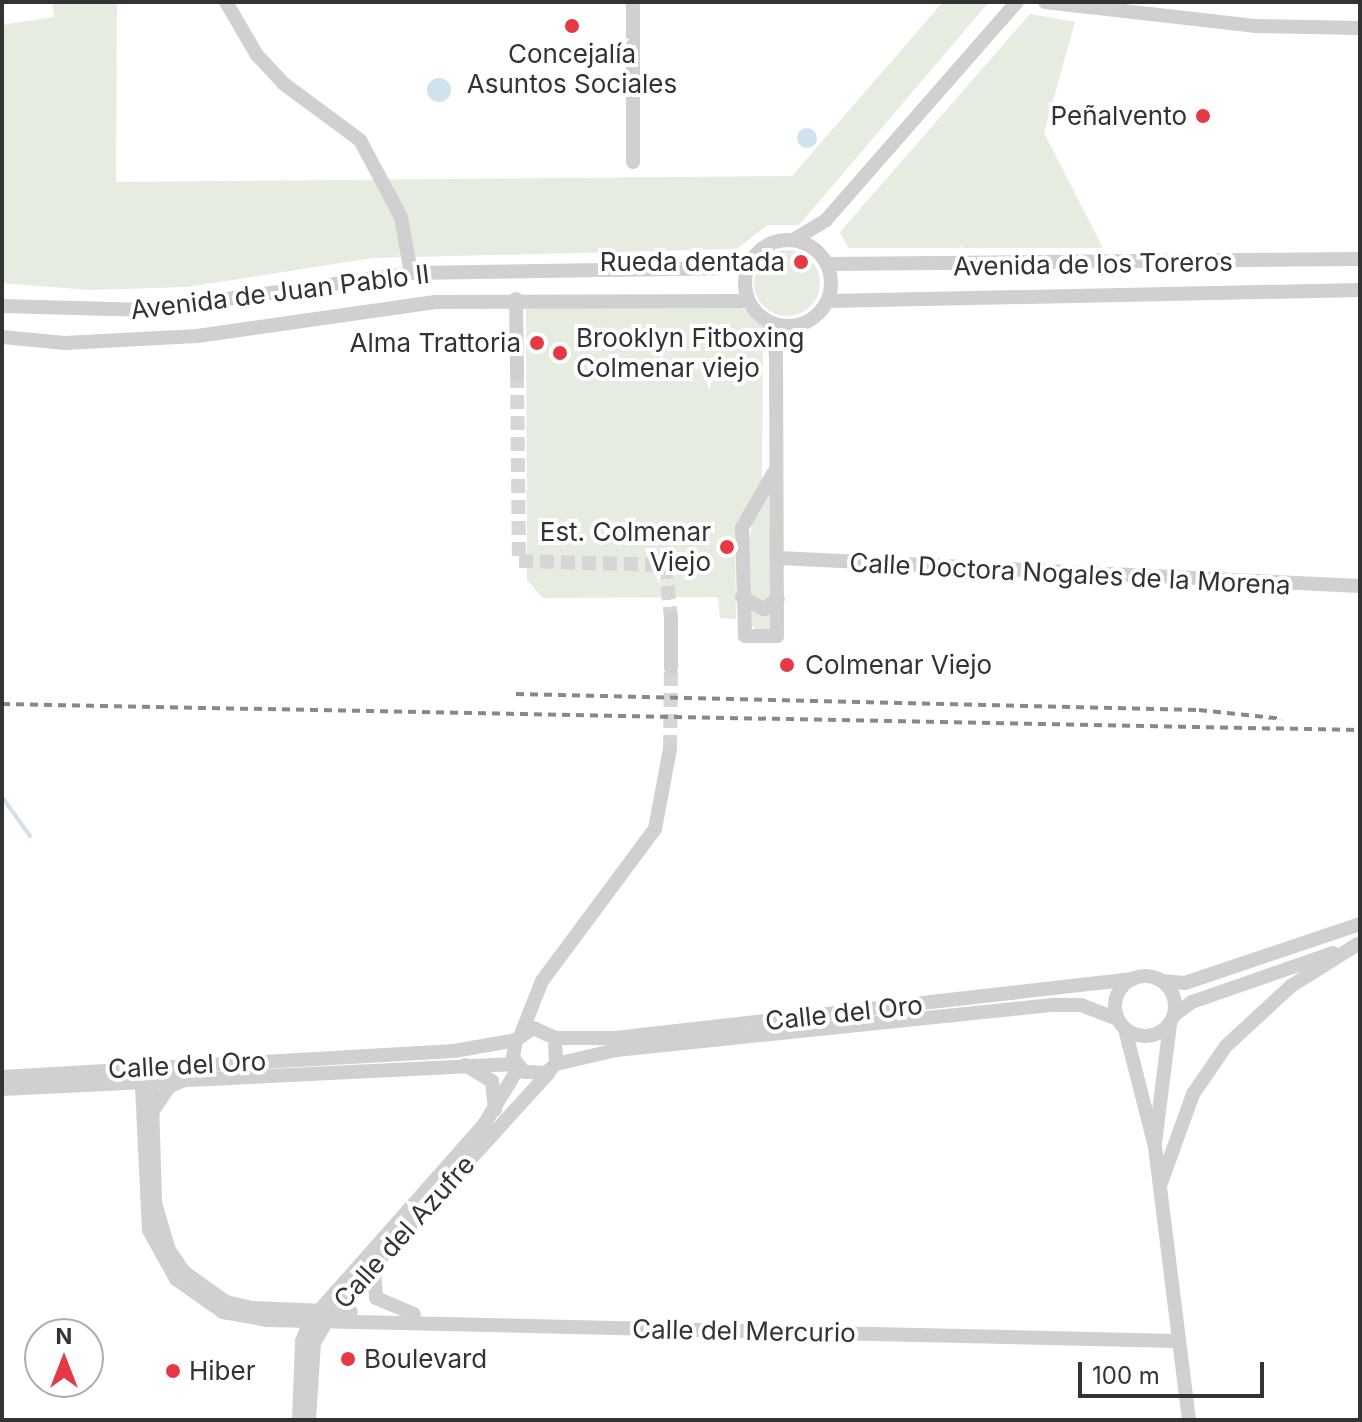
<!DOCTYPE html>
<meta charset="utf-8">
<style>
body{margin:0}
#map{position:relative;width:1362px;height:1422px;overflow:hidden;background:#fff;font-family:Inter,sans-serif}
div>[style]{position:absolute}
.green>*{inset:0;background:#e6ecdf}
.round{border-radius:50%}
.water>*{inset:0;background:#cfe2ee}
.stream>*{height:4px;margin:-2px;padding:0 2px;transform-origin:2px;border-radius:2px;background:#cfe2ee}
.street-tunnel>*{height:14px;margin-top:-7px;transform-origin:0;background:repeating-linear-gradient(90deg,#d6d6d6 0 14px,transparent 0 21px)}
.street>*{height:14px;margin:-7px;padding:0 7px;transform-origin:7px;border-radius:7px;background:#d0d0d0}
.street>.ring{margin:-7px;padding:0;box-sizing:content-box;background:none;border:14px solid #d0d0d0;border-radius:50%}
.rail>*{height:4px;margin-top:-2px;transform-origin:0;background:repeating-linear-gradient(90deg,#888 0 8px,transparent 0 14px)}
.dots>*{width:22px;height:22px;translate:-50% -50%;box-sizing:border-box;border:4px solid #fff;border-radius:50%}
span{translate:-50% -50%;white-space:nowrap;text-align:center;line-height:1.15;-webkit-text-stroke:8px #fff;paint-order:stroke}
.poi-label{font-size:26px;color:#333}
.right{translate:-100% -50%;text-align:right}
.left{translate:0 -50%;text-align:left}
.street-label{font-size:26px;color:#333}
.frame{position:absolute;inset:0;border:4px solid #333;pointer-events:none}
.north{position:absolute;left:24px;top:1318px;width:80px;height:80px;box-sizing:border-box;background:#fff;border:2px solid #adadad;border-radius:50%;rotate:0deg;font-size:22px;font-weight:700;line-height:32px;text-align:center;color:#333}
.north::after{content:'';display:block;margin:auto;width:28px;height:36px;background:#e63946;clip-path:polygon(50% 0,100% 100%,50% 72%,0 100%)}
.scale{position:absolute;left:1078px;top:1362px;width:186px;height:36px;box-sizing:border-box;border:4px solid #333;border-top:0;padding-left:10px;font-size:24px;line-height:28px;white-space:nowrap;color:#333;-webkit-text-stroke:6px #fff;paint-order:stroke}
</style>
<div id="map">
<div class="green">
<i style="clip-path:polygon(52px 2px,207px 2px,117px 4px,116px 182px,792px 176px,943px 2px,989px 2px,799px 225px,767px 225px,737px 249px,373px 258px,186px 287px,90px 290px,2px 283px,2px 25px,54px 17px)"></i>
<i style="clip-path:polygon(1030px 14px,1075px 22px,1044px 133px,1103px 248px,848px 248px,840px 232px)"></i>
<i class="round" style="left:754px;top:250px;width:66px;height:66px"></i>
<i style="clip-path:polygon(625px 304px,739px 305px,763px 326px,762px 485px,735px 528px,736px 619px,720px 618px,718px 597px,543px 598px,527px 580px,526px 309px)"></i>
<i style="clip-path:polygon(773px 486px,773px 630px,756px 630px,748px 620px,746px 556px,752px 524px)"></i>
</div>
<div class="water">
<i class="round" style="left:427px;top:78px;width:24px;height:24px"></i>
<i class="round" style="left:797px;top:128px;width:20px;height:20px"></i>
</div>
<div class="stream">
<i style="left:2px;top:797px;width:48px;rotate:54.3deg"></i>
</div>
<div class="street-tunnel">
<i style="left:517px;top:374px;width:187px;rotate:89.4deg"></i>
<i style="left:519px;top:561px;width:146px;rotate:1.6deg"></i>
<i style="left:665px;top:565px;width:53px;rotate:83.5deg"></i>
<i style="left:670px;top:749px;width:81px;rotate:-89.3deg"></i>
</div>
<div class="street">
<i style="left:226px;top:2px;width:61px;rotate:59.7deg"></i>
<i style="left:257px;top:55px;width:40px;rotate:47deg"></i>
<i style="left:284px;top:84px;width:94px;rotate:36.4deg"></i>
<i style="left:360px;top:140px;width:87px;rotate:62deg"></i>
<i style="left:401px;top:217px;width:57px;rotate:79.9deg"></i>
<i style="left:1045px;top:2px;width:211px;rotate:6.5deg"></i>
<i style="left:1255px;top:26px;width:105px;rotate:1.1deg"></i>
<i style="left:633px;top:162px;width:160px;rotate:-90deg"></i>
<i class="ring" style="left:745px;top:240px;width:72px;height:72px"></i>
<i style="left:793px;top:240px;width:39px;rotate:-31deg"></i>
<i style="left:826px;top:220px;width:290px;rotate:-48.8deg"></i>
<i style="left:827px;top:264px;width:533px;rotate:-0.54deg"></i>
<i style="left:516px;top:299px;width:75px;rotate:89.2deg"></i>
<i style="left:828px;top:301px;width:532px;rotate:-1.18deg"></i>
<i style="left:2px;top:306px;width:147px;rotate:1.6deg"></i>
<i style="left:149px;top:310px;width:265px;rotate:-8deg"></i>
<i style="left:411px;top:273px;width:309px;rotate:-0.9deg"></i>
<i style="left:720px;top:268px;width:31px;rotate:-11deg"></i>
<i style="left:769px;top:322px;width:33px;rotate:78deg"></i>
<i style="left:776px;top:354px;width:282px;rotate:89.8deg"></i>
<i style="left:777px;top:636px;width:32px;rotate:180deg"></i>
<i style="left:745px;top:636px;width:108px;rotate:-91.6deg"></i>
<i style="left:742px;top:528px;width:64px;rotate:-60.3deg"></i>
<i style="left:2px;top:337px;width:63px;rotate:5.4deg"></i>
<i style="left:65px;top:343px;width:132px;rotate:-3deg"></i>
<i style="left:197px;top:336px;width:241px;rotate:-8.1deg"></i>
<i style="left:436px;top:302px;width:312px;rotate:-0.2deg"></i>
<i style="left:779px;top:558px;width:582px;rotate:2.76deg"></i>
<i style="left:742px;top:597px;width:25px;rotate:29deg"></i>
<i style="left:764px;top:609px;width:17px;rotate:-36deg"></i>
<i style="left:671px;top:668px;width:50px;rotate:-90deg"></i>
<i class="ring" style="left:1115px;top:976px;width:46px;height:46px"></i>
<i style="left:1162px;top:981px;width:23px;rotate:5deg"></i>
<i style="left:1185px;top:983px;width:185px;rotate:-18.6deg"></i>
<i style="left:1174px;top:1015px;width:22px;rotate:-36deg"></i>
<i style="left:1192px;top:1002px;width:149px;rotate:-19.2deg"></i>
<i style="left:1125px;top:1029px;width:122px;rotate:75.7deg"></i>
<i style="left:1155px;top:1147px;width:275px;rotate:82.9deg"></i>
<i style="left:521px;top:1034px;width:57px;rotate:-68.4deg"></i>
<i style="left:542px;top:981px;width:189px;rotate:-53.4deg"></i>
<i style="left:655px;top:829px;width:81px;rotate:-79.4deg"></i>
<i style="left:555px;top:1038px;width:60px"></i>
<i style="left:615px;top:1038px;width:521px;rotate:-6.5deg"></i>
<i style="left:556px;top:1064px;width:62px;rotate:-13.1deg"></i>
<i style="left:616px;top:1050px;width:439px;rotate:-5.9deg"></i>
<i style="left:1053px;top:1005px;width:28px"></i>
<i style="left:1081px;top:1005px;width:39px;rotate:21deg"></i>
<i style="left:465px;top:1065px;width:31px;rotate:31deg"></i>
<i style="left:492px;top:1081px;width:29px;rotate:84deg"></i>
<i style="left:151px;top:1066px;width:137px;rotate:88.3deg"></i>
<i style="left:155px;top:1203px;width:49px;rotate:73.4deg"></i>
<i style="left:169px;top:1250px;width:27px;rotate:56deg"></i>
<i style="left:184px;top:1272px;width:52px;rotate:35.5deg"></i>
<i style="left:226px;top:1302px;width:28px;rotate:13deg"></i>
<i style="left:253px;top:1308px;width:98px;rotate:2.3deg"></i>
<i style="left:141px;top:1067px;width:163px;rotate:87.2deg"></i>
<i style="left:149px;top:1230px;width:56px;rotate:61.1deg"></i>
<i style="left:176px;top:1279px;width:57px;rotate:35.1deg"></i>
<i style="left:223px;top:1312px;width:45px;rotate:10.3deg"></i>
<i style="left:267px;top:1320px;width:910px;rotate:1.32deg"></i>
<i style="left:2px;top:1077px;width:453px;rotate:-3.3deg"></i>
<i style="left:454px;top:1051px;width:63px;rotate:-10.1deg"></i>
<i style="left:516px;top:1040px;width:21px;rotate:-35deg"></i>
<i style="left:533px;top:1028px;width:24px;rotate:24deg"></i>
<i style="left:555px;top:1038px;width:26px;rotate:88deg"></i>
<i style="left:556px;top:1064px;width:13px;rotate:138deg"></i>
<i style="left:546px;top:1073px;width:22px;rotate:-177deg"></i>
<i style="left:524px;top:1072px;width:18px;rotate:-128deg"></i>
<i style="left:513px;top:1058px;width:18px;rotate:-81deg"></i>
<i style="left:2px;top:1089px;width:515px;rotate:-2.78deg"></i>
<i style="left:152px;top:1112px;width:30px;rotate:-56deg"></i>
<i style="left:169px;top:1087px;width:21px;rotate:-25deg"></i>
<i style="left:1155px;top:1143px;width:120px;rotate:-82.8deg"></i>
<i style="left:1161px;top:1183px;width:95px;rotate:-70.2deg"></i>
<i style="left:1193px;top:1094px;width:58px;rotate:-55.5deg"></i>
<i style="left:1226px;top:1046px;width:88px;rotate:-42.7deg"></i>
<i style="left:1291px;top:986px;width:79px;rotate:-32.1deg"></i>
<i style="left:373px;top:1261px;width:37px;rotate:85deg"></i>
<i style="left:376px;top:1298px;width:41px;rotate:22.8deg"></i>
<i style="left:299px;top:1420px;width:79px;rotate:-87.8deg"></i>
<i style="left:302px;top:1341px;width:23px;rotate:-67deg"></i>
<i style="left:311px;top:1320px;width:263px;rotate:-48.5deg"></i>
<i style="left:485px;top:1123px;width:66px;rotate:-58.7deg"></i>
<i style="left:309px;top:1420px;width:77px;rotate:-86.3deg"></i>
<i style="left:314px;top:1343px;width:38px;rotate:-60deg"></i>
<i style="left:333px;top:1310px;width:321px;rotate:-47.7deg"></i>
</div>
<div class="rail">
<i style="left:516px;top:694px;width:683px;rotate:1.34deg"></i>
<i style="left:1199px;top:710px;width:84px;rotate:6.1deg"></i>
<i style="left:2px;top:704px;width:1358px;rotate:1.1deg"></i>
</div>
<div class="dots">
<i style="left:572px;top:26px;background:#e63946"></i>
<i style="left:1203px;top:116px;background:#e63946"></i>
<i style="left:801px;top:262px;background:#e63946"></i>
<i style="left:537px;top:343px;background:#e63946"></i>
<i style="left:560px;top:353px;background:#e63946"></i>
<i style="left:727px;top:547px;background:#e63946"></i>
<i style="left:787px;top:665px;background:#e63946"></i>
<i style="left:348px;top:1359px;background:#e63946"></i>
<i style="left:173px;top:1371px;background:#e63946"></i>
</div>
<div class="poi-label">
<span style="left:572px;top:69px">Concejalía<br>Asuntos Sociales</span>
<span class="right" style="left:1187px;top:116px">Peñalvento</span>
<span class="right" style="left:785px;top:262px">Rueda dentada</span>
<span class="left" style="left:576px;top:353px">Brooklyn Fitboxing<br>Colmenar viejo</span>
<span class="right" style="left:521px;top:343px">Alma Trattoria</span>
<span class="right" style="left:711px;top:547px">Est. Colmenar<br>Viejo</span>
<span class="left" style="left:805px;top:665px">Colmenar Viejo</span>
<span class="left" style="left:364px;top:1359px">Boulevard</span>
<span class="left" style="left:189px;top:1371px">Hiber</span>
</div>
<div class="street-label">
<span style="left:1093px;top:264px;rotate:-1deg">Avenida de los Toreros</span>
<span style="left:280px;top:292px;rotate:-7deg">Avenida de Juan Pablo II</span>
<span style="left:1070px;top:574px;rotate:3deg">Calle Doctora Nogales de la Morena</span>
<span style="left:844px;top:1013px;rotate:-6deg">Calle del Oro</span>
<span style="left:187px;top:1065px;rotate:-3deg">Calle del Oro</span>
<span style="left:404px;top:1232px;rotate:-48deg">Calle del Azufre</span>
<span style="left:744px;top:1331px;rotate:1deg">Calle del Mercurio</span>
</div>
<div class="frame"></div>
<div class="north">N</div>
<div class="scale">100 m</div>
</div>
